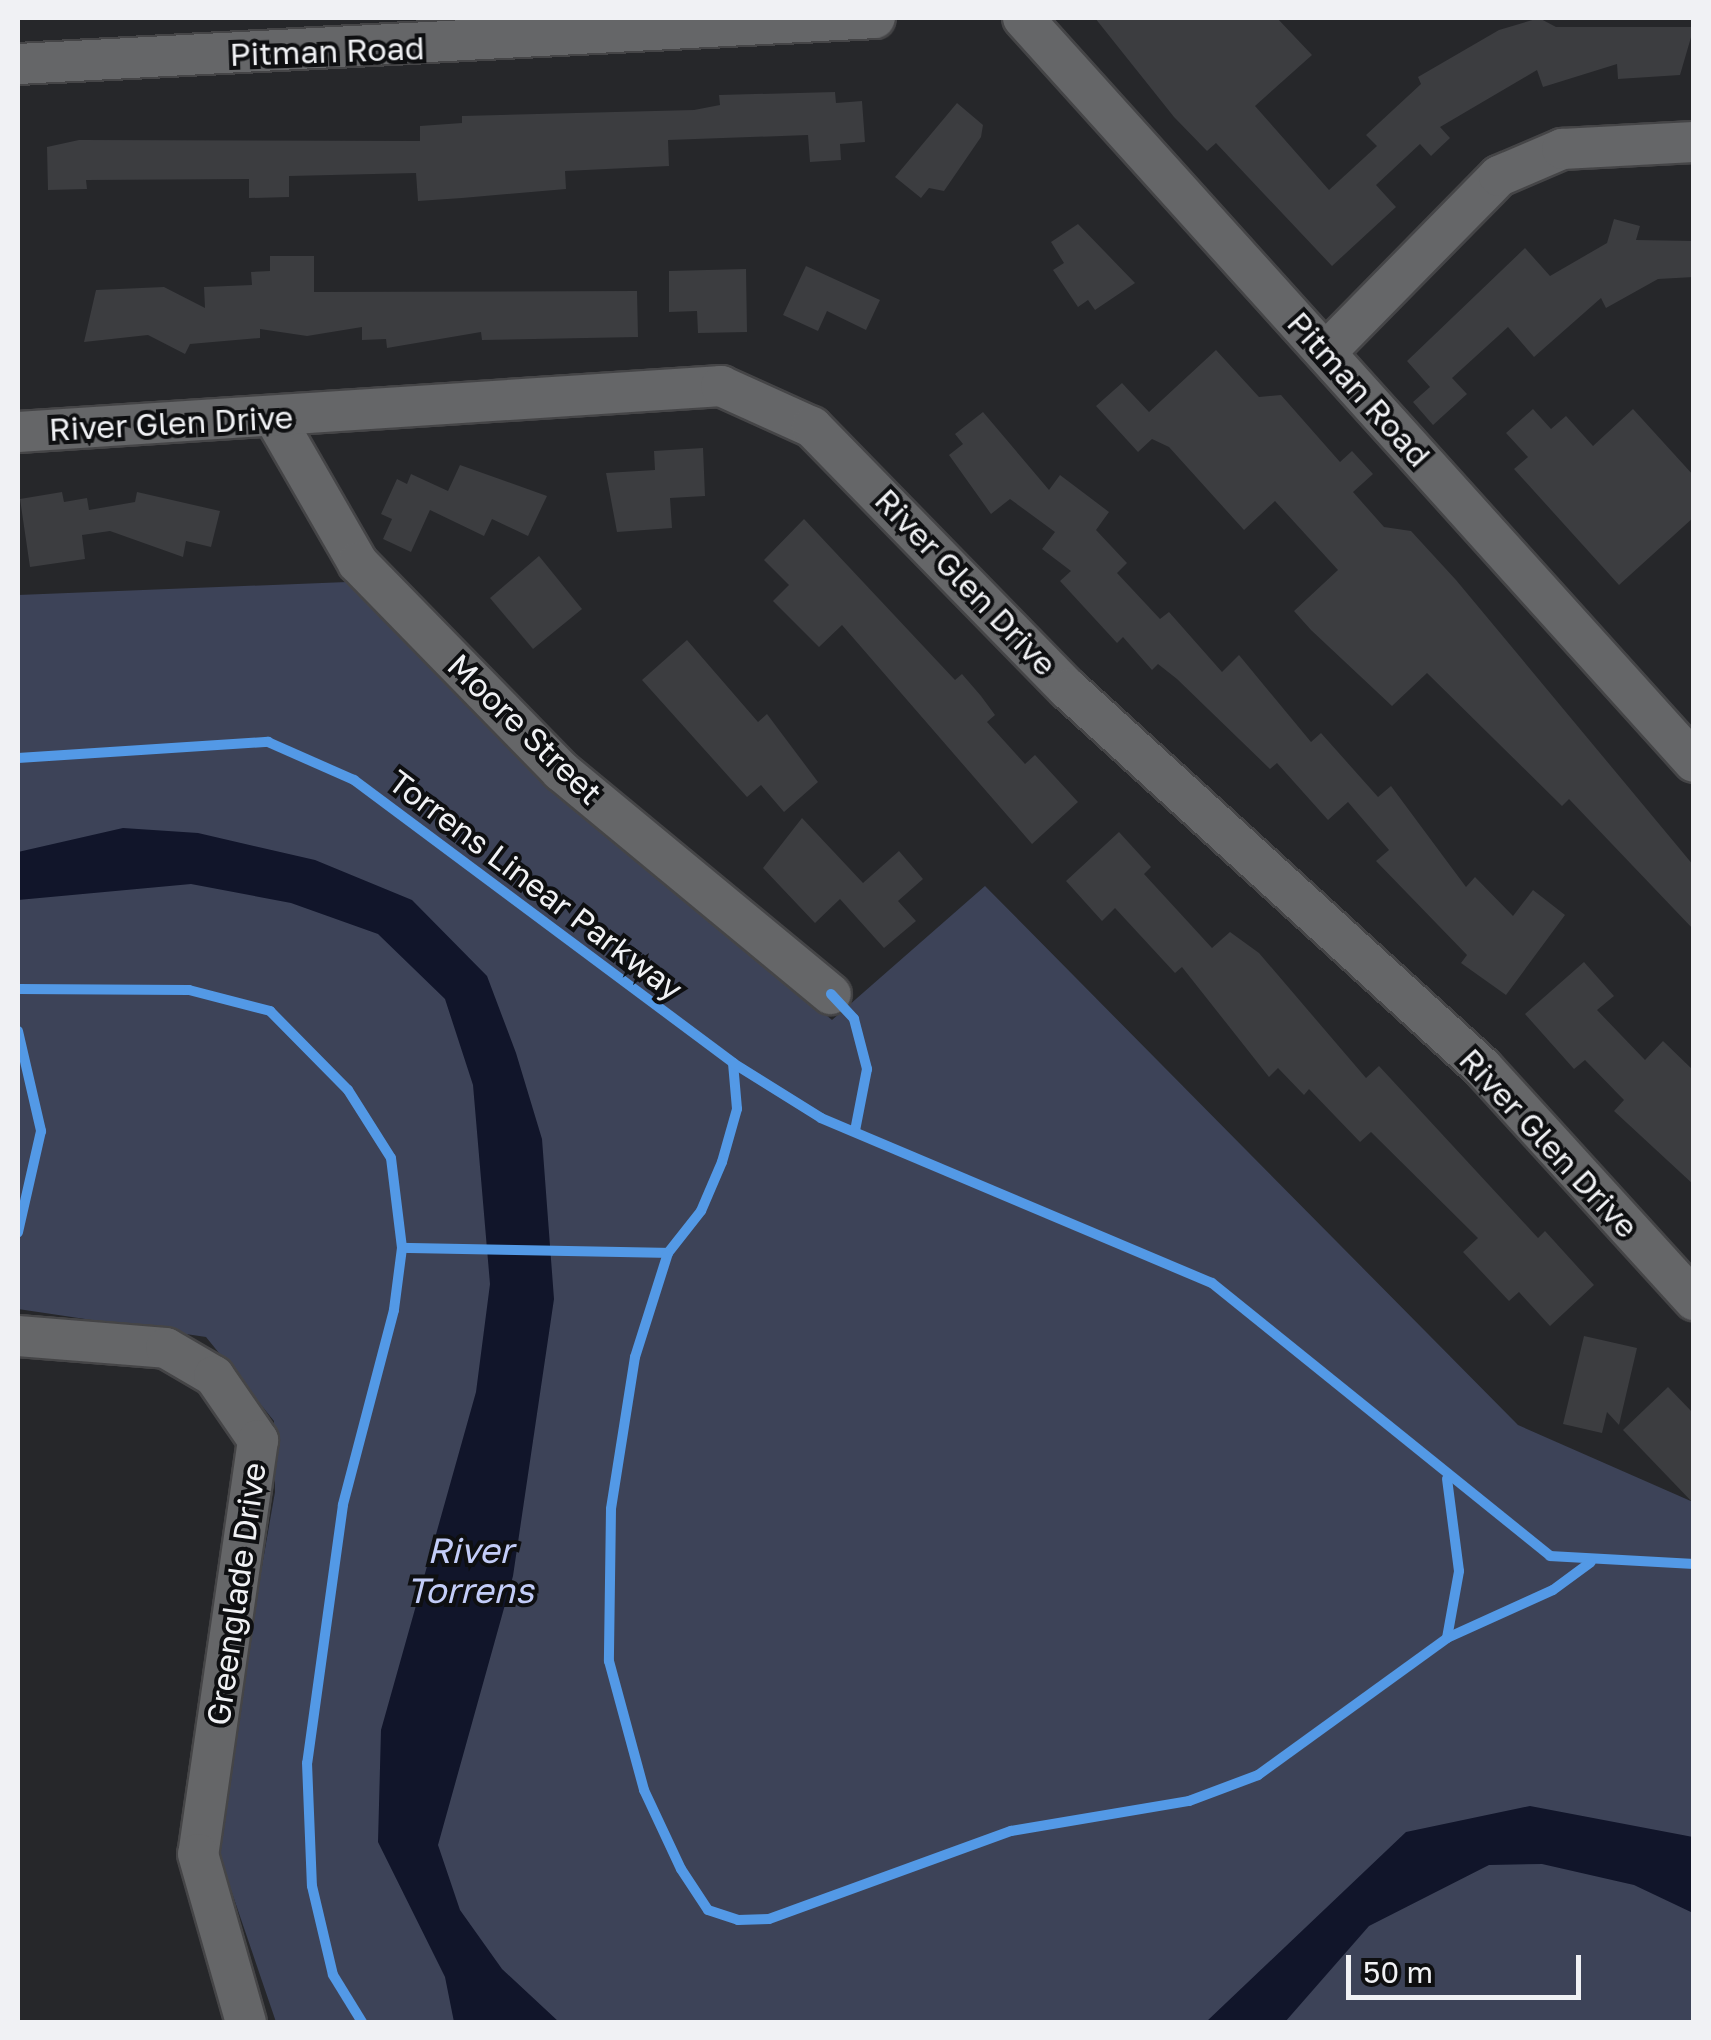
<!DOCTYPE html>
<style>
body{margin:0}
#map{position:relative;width:1711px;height:2040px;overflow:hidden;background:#26272a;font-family:"Golos Text",sans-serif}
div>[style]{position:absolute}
.green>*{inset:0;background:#3d4358}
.water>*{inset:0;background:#11152a}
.building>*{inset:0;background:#3c3d40}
.roads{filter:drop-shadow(2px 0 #454547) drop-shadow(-2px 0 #454547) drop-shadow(0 2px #454547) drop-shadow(0 -2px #454547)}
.minor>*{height:40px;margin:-20px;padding:0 20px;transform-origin:20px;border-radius:20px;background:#656668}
.cycleway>*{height:10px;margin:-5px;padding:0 5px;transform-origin:5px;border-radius:5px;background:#5399e6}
span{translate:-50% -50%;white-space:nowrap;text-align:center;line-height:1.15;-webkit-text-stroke:8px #0e0f11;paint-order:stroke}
.street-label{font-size:32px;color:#f0f1f4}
.water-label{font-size:35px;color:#c3cdf8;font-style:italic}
.frame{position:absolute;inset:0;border:20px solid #f0f1f4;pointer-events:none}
.scale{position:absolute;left:1346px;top:1955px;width:235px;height:45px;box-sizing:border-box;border:5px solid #f0f1f4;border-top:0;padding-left:12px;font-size:30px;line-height:35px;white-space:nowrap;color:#f0f1f4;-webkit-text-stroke:8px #0e0f11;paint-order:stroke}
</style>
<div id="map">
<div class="green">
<i style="clip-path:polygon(347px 582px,495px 733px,832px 1020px,985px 886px,1518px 1425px,1693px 1502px,1693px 2022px,276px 2022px,214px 1840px,275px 1492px,274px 1421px,206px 1337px,18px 1309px,18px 595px)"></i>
</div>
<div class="water">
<i style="clip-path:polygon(123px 828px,198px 833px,315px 860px,412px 900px,487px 976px,516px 1053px,542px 1139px,554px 1299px,513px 1576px,438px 1845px,460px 1910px,502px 1969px,559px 2022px,454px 2022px,445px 1977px,378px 1842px,381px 1730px,476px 1392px,490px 1284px,473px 1085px,445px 999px,378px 934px,291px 903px,191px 884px,18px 900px,18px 852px)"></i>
<i style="clip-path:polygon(1530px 1806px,1693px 1837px,1693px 1913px,1634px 1885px,1542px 1864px,1489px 1865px,1369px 1926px,1285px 2022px,1206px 2022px,1406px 1832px)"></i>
</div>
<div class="building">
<i style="clip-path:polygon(1095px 18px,1277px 18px,1312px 55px,1255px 106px,1329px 190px,1377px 146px,1366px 135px,1421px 84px,1418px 77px,1499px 30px,1539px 18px,1556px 27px,1694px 27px,1680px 75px,1618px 79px,1617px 64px,1543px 87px,1537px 70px,1440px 127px,1450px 138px,1431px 156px,1420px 144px,1376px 185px,1396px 207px,1332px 266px,1216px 143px,1207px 151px,1174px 117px)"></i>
<i style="clip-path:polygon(835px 92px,836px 103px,862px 101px,865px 142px,840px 144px,841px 160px,810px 162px,808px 135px,668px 140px,669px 166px,565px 171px,566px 189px,462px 198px,418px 201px,416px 173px,289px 176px,289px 197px,249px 198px,249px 179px,86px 180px,87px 189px,48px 190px,47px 147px,79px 140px,420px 141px,420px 126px,462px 123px,462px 116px,694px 110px,720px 105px,719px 95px)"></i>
<i style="clip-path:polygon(957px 103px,983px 125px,981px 137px,944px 191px,929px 188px,921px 198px,895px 177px)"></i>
<i style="clip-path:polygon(1614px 219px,1640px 226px,1636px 240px,1694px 241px,1694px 277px,1658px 279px,1606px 308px,1601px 298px,1534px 357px,1508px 327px,1452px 378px,1467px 394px,1433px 425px,1413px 402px,1430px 387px,1407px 361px,1525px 248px,1550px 276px,1607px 243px)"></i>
<i style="clip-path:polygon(1078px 224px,1135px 283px,1095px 310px,1088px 300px,1078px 307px,1053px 270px,1064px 263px,1051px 242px)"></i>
<i style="clip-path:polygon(270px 256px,314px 256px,314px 292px,637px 291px,638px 337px,482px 340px,481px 332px,387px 348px,386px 339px,362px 340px,362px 327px,307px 336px,260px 329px,260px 338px,190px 344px,185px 354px,148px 335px,84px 342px,96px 290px,164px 287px,205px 308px,204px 287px,252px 285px,251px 272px,270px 271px)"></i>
<i style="clip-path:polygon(806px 266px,880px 300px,866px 330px,827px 311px,818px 331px,783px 315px)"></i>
<i style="clip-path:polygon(746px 269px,747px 332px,698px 333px,697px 311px,669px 312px,669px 271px)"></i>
<i style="clip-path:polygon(1216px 350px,1259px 397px,1281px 395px,1340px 462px,1352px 451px,1373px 474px,1353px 492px,1384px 527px,1411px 531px,1456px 580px,1694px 866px,1694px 930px,1569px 799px,1562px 806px,1427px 673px,1392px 706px,1311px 630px,1294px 611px,1338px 570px,1275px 501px,1244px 530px,1169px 447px,1152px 439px,1138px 452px,1096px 406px,1122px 383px,1149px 412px)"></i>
<i style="clip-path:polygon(1533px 409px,1551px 429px,1566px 416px,1593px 446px,1633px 409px,1694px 476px,1694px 517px,1619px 585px,1514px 469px,1528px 457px,1506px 433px)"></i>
<i style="clip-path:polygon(983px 412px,1049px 490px,1060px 475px,1109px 512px,1096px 530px,1127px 563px,1117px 573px,1160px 619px,1169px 612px,1222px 672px,1239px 655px,1311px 742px,1321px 733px,1378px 797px,1391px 786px,1466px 887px,1475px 877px,1513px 916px,1533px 890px,1565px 915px,1506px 995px,1461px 963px,1467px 955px,1376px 861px,1389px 850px,1348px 802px,1328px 820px,1277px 763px,1270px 769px,1177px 679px,1158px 664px,1152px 670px,1123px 637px,1117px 643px,1060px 581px,1071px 571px,1042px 549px,1055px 532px,1010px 499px,991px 514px,949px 455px,963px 444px,955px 434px)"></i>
<i style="clip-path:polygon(703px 448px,705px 496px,670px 498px,672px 528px,617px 532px,606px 473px,655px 470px,654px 451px)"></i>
<i style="clip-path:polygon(460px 465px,547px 496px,528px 536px,492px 519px,484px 536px,430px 510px,411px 552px,383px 539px,392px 519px,381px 514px,397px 479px,407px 484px,411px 474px,448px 491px)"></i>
<i style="clip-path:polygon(62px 492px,64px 502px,87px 498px,89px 510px,135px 502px,137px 492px,220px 511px,211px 547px,186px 541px,183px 557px,110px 531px,82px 535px,85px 559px,30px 567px,20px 499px)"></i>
<i style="clip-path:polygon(804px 519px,955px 680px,962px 674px,981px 696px,995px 715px,987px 722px,1025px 764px,1035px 755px,1078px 802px,1032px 844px,842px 625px,819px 647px,773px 601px,789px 585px,764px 560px)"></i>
<i style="clip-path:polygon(539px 556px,582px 609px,533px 649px,490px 598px)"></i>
<i style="clip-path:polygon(687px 640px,758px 722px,767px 714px,818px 782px,784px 812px,761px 785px,747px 797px,642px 680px)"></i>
<i style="clip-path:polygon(802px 818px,863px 883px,899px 851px,923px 879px,898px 901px,916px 921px,884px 948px,840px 899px,815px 923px,763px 868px)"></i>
<i style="clip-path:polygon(1119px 832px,1151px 867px,1144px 874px,1212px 948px,1230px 932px,1259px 953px,1366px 1078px,1379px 1066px,1538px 1238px,1545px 1231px,1594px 1285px,1550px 1326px,1519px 1292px,1509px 1301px,1463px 1252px,1478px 1238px,1371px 1132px,1360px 1142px,1309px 1089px,1304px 1095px,1278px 1068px,1269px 1077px,1182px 967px,1175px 973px,1115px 908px,1102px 921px,1066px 881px)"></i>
<i style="clip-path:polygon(1584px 962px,1614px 996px,1597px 1010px,1645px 1060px,1663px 1041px,1694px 1071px,1694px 1185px,1614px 1111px,1624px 1100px,1585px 1060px,1574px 1069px,1525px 1014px)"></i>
<i style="clip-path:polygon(1584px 1336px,1637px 1348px,1619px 1425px,1607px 1412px,1602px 1433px,1563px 1424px)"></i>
<i style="clip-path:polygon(1668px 1387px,1694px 1414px,1694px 1504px,1623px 1430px)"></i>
</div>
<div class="roads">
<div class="minor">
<i style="left:1023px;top:18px;width:1002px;rotate:47.95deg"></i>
<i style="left:18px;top:64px;width:858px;rotate:-3.07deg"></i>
<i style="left:1326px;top:352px;width:247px;rotate:-45.5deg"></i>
<i style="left:1499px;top:176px;width:69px;rotate:-23.2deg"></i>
<i style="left:1562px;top:149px;width:132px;rotate:-3deg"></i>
<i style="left:274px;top:417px;width:168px;rotate:60.1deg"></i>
<i style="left:358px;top:563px;width:291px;rotate:45.7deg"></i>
<i style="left:561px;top:771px;width:350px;rotate:39.6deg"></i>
<i style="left:18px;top:432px;width:705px;rotate:-3.74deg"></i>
<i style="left:721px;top:386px;width:100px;rotate:24.3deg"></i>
<i style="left:812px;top:427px;width:366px;rotate:45.7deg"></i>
<i style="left:1068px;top:689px;width:562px;rotate:42.4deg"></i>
<i style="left:1483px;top:1068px;width:314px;rotate:47.7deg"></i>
<i style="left:18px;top:1336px;width:148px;rotate:4.6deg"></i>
<i style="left:166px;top:1348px;width:56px;rotate:30.3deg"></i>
<i style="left:214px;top:1376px;width:78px;rotate:55.5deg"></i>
<i style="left:258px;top:1440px;width:418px;rotate:98.2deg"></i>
<i style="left:198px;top:1854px;width:175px;rotate:74.1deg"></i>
</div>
</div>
<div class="cycleway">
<i style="left:18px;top:758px;width:251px;rotate:-3.7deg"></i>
<i style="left:268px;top:742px;width:94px;rotate:23.8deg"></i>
<i style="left:354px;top:780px;width:473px;rotate:36.7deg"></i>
<i style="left:733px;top:1063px;width:46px;rotate:85deg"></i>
<i style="left:737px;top:1109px;width:55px;rotate:105.8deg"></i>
<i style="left:722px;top:1162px;width:53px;rotate:113.2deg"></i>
<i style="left:701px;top:1211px;width:53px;rotate:128.2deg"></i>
<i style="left:668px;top:1253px;width:266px;rotate:-178.9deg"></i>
<i style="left:18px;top:989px;width:171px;rotate:0.3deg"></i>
<i style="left:189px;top:990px;width:84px;rotate:14.5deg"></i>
<i style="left:270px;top:1011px;width:111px;rotate:45.4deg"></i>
<i style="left:348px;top:1090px;width:80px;rotate:57.7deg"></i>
<i style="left:391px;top:1158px;width:91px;rotate:83deg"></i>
<i style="left:402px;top:1248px;width:63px;rotate:97.4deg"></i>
<i style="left:394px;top:1310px;width:202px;rotate:104.7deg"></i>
<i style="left:343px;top:1505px;width:260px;rotate:97.9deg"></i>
<i style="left:307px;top:1763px;width:123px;rotate:87.7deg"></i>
<i style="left:312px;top:1886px;width:91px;rotate:76.7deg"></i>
<i style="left:333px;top:1975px;width:55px;rotate:58.3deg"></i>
<i style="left:831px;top:994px;width:34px;rotate:47deg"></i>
<i style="left:854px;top:1019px;width:52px;rotate:75.4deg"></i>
<i style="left:867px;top:1069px;width:63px;rotate:101deg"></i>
<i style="left:18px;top:1031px;width:103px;rotate:77deg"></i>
<i style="left:41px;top:1131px;width:104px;rotate:102.8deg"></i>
<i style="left:733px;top:1063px;width:104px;rotate:32deg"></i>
<i style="left:821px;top:1118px;width:424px;rotate:22.9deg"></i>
<i style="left:1212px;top:1283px;width:434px;rotate:38.9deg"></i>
<i style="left:1550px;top:1556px;width:144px;rotate:3.2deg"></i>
<i style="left:668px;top:1253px;width:109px;rotate:107.6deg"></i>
<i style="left:635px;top:1357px;width:154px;rotate:99deg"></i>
<i style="left:611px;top:1509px;width:152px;rotate:90.8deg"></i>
<i style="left:609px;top:1661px;width:134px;rotate:74.8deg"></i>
<i style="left:644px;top:1790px;width:87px;rotate:64.9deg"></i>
<i style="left:681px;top:1869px;width:49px;rotate:56.6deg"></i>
<i style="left:708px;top:1910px;width:32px;rotate:18deg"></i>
<i style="left:738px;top:1920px;width:31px;rotate:-2deg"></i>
<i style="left:769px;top:1919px;width:258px;rotate:-20deg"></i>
<i style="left:1011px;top:1831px;width:181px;rotate:-9.6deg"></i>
<i style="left:1189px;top:1801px;width:74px;rotate:-20.6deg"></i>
<i style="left:1258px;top:1775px;width:233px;rotate:-35.9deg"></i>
<i style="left:1447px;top:1638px;width:68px;rotate:-79.8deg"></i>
<i style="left:1459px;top:1571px;width:93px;rotate:-97.4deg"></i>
<i style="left:1447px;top:1638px;width:116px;rotate:-24.4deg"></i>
<i style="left:1553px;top:1590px;width:47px;rotate:-36.4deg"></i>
</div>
<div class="street-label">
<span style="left:327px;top:51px;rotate:-2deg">Pitman Road</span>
<span style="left:1359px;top:389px;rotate:48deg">Pitman Road</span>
<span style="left:171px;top:423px;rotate:-3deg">River Glen Drive</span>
<span style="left:966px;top:582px;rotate:46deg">River Glen Drive</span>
<span style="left:525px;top:729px;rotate:44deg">Moore Street</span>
<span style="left:536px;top:885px;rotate:37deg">Torrens Linear Parkway</span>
<span style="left:1549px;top:1143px;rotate:47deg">River Glen Drive</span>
<span style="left:236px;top:1594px;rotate:-82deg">Greenglade Drive</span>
</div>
<div class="water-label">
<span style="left:470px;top:1570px">River<br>Torrens</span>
</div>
<div class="frame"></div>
<div class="scale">50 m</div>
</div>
